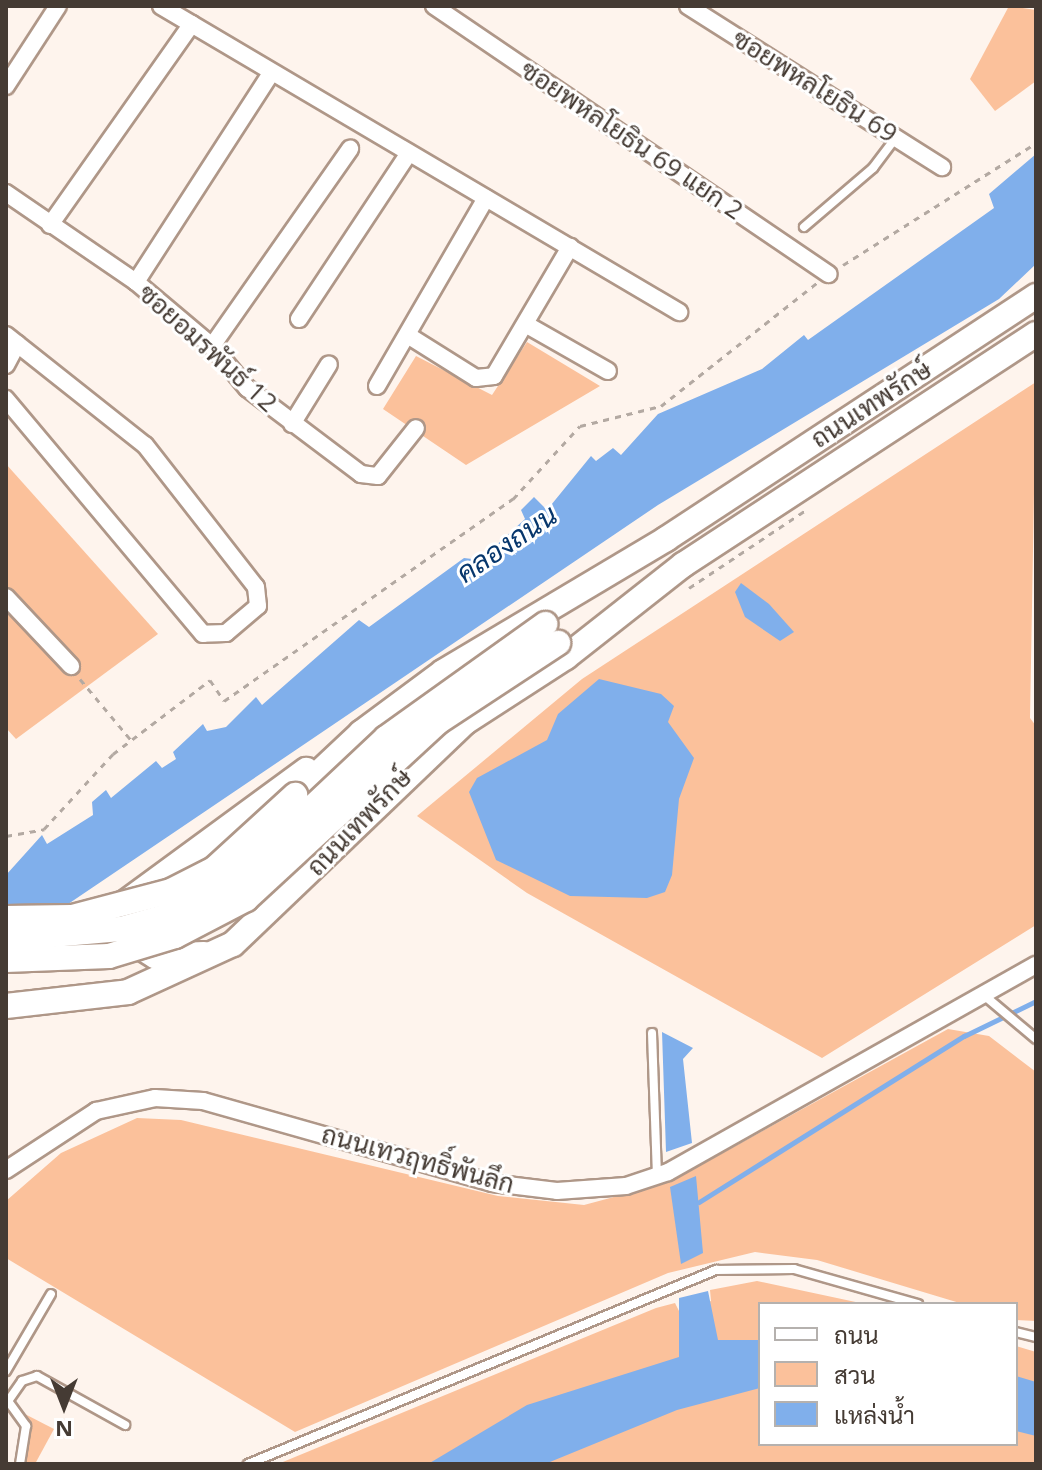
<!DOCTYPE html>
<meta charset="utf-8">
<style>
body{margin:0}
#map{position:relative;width:1042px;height:1470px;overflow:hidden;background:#fef4ed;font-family:"Open Sans",Sarabun,sans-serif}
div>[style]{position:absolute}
.green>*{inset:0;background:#fbc19b}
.water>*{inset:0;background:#80afeb}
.stream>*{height:5px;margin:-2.5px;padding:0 2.5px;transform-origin:2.5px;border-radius:2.5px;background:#80afeb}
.path>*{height:3px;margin-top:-1.5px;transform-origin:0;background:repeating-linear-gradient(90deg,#b3a9a2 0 6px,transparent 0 12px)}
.roads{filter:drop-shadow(2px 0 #af9788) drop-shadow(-2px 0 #af9788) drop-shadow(0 2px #af9788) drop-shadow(0 -2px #af9788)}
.service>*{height:8px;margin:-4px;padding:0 4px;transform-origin:4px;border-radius:4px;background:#fff}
.minor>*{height:16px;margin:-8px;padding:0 8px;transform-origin:8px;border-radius:8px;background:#fff}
.secondary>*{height:24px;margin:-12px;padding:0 12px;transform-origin:12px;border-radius:12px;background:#fff}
.bridges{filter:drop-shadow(2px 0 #af9788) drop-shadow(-2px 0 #af9788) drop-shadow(0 2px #af9788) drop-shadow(0 -2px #af9788)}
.secondary-bridge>*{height:24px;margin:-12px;padding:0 12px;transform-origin:12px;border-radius:12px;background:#fff}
span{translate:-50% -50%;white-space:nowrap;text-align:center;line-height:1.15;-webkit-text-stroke:6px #fff;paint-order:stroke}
.street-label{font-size:26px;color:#453b34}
.water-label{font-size:28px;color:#06366c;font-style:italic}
.frame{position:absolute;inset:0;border:8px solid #453b34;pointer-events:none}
.legend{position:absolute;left:758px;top:1302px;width:260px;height:144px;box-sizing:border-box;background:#fff;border:2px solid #b5b1ae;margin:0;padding:10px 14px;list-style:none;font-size:24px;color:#453b34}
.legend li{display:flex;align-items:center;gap:16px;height:40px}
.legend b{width:40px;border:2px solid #b5b1ae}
.north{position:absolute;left:24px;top:1366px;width:80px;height:80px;-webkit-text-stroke:6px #fff;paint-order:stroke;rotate:180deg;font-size:22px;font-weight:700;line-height:32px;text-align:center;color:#453b34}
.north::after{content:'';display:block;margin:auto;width:28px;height:36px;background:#453b34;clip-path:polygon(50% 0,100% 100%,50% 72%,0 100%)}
</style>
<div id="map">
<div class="green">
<i style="clip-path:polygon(1009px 6px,1036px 10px,1036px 81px,995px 111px,970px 79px)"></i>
<i style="clip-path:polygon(527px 342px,600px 386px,466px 465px,383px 409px,416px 356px,492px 395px)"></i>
<i style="clip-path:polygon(1036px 382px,1030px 718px,1036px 726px,1036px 925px,822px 1058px,527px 893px,417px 816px,582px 679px)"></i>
<i style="clip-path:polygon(6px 464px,158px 634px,16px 739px,6px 728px)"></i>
<i style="clip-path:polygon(948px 1029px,989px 1036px,1036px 1072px,1036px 1321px,1016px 1320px,1016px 1304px,963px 1304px,817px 1260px,755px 1252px,668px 1273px,295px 1432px,6px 1258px,6px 1201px,61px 1153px,137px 1118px,181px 1120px,498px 1196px,584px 1205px,670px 1182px)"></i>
<i style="clip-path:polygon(757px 1281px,865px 1304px,760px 1304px,760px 1444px,1016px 1444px,1016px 1346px,1036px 1352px,1036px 1464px,278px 1464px,656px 1308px,675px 1303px,680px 1313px,711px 1301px,710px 1290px)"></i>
<i style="clip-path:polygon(19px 1411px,54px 1429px,35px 1464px,21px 1464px)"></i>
</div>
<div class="water">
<i style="clip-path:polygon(1036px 154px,1036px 264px,999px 299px,658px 505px,6px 946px,6px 875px,42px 835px,47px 844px,93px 815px,92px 802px,106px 790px,111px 798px,156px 761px,162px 768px,176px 759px,173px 752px,203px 724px,207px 731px,226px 727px,256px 697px,262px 705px,359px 620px,369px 627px,464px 558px,480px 560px,525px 519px,521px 510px,534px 497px,547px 510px,591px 456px,596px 461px,613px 448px,621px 455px,658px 414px,762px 369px,804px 335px,808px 340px,994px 208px,989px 194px)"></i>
<i style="clip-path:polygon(741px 583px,769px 604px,794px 632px,780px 641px,745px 617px,735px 592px)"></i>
<i style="clip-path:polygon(599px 679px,661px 694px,674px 706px,668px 722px,694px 758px,679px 799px,672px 875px,665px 892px,647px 898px,570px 896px,496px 860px,469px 792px,477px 778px,547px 740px,558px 714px)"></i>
<i style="clip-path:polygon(662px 1032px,693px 1048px,683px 1059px,692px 1143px,666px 1152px)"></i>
<i style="clip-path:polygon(696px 1176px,703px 1253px,681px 1264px,670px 1187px)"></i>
<i style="clip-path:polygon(708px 1291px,718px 1340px,760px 1340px,760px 1388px,677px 1410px,545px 1464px,428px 1464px,527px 1405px,679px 1357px,679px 1298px)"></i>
<i style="clip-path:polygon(1016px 1376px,1036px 1382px,1036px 1436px,1016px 1431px)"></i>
</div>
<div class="stream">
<i style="left:699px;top:1202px;width:313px;rotate:-32.1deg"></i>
<i style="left:964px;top:1036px;width:80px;rotate:-25.9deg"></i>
</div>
<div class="path">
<i style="left:843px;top:265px;width:228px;rotate:-32.3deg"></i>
<i style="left:689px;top:588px;width:141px;rotate:-33.7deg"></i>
<i style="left:80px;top:679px;width:80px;rotate:50.1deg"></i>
<i style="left:6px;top:836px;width:39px;rotate:-10deg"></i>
<i style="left:44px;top:829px;width:102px;rotate:-47.4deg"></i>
<i style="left:113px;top:754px;width:122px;rotate:-37.3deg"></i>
<i style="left:210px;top:680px;width:25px;rotate:56deg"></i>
<i style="left:224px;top:701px;width:353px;rotate:-35deg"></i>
<i style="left:513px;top:499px;width:99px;rotate:-47.5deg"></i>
<i style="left:580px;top:426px;width:83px;rotate:-13.9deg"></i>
<i style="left:661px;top:406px;width:199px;rotate:-38.3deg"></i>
</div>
<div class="roads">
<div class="service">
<i style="left:804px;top:227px;width:91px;rotate:-40.5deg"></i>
<i style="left:873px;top:168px;width:38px;rotate:-53deg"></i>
<i style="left:986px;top:997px;width:65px;rotate:40deg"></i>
<i style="left:652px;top:1033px;width:143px;rotate:88deg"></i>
<i style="left:1016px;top:1332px;width:21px;rotate:14deg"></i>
<i style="left:6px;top:1371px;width:89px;rotate:-59.7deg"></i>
<i style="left:8px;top:1401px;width:31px;rotate:54deg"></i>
<i style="left:26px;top:1426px;width:38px;rotate:99deg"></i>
<i style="left:6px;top:1404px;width:28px;rotate:-55deg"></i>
<i style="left:22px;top:1381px;width:16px;rotate:-18deg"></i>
<i style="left:37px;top:1376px;width:101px;rotate:29.1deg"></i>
<i style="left:248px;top:1464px;width:507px;rotate:-22.52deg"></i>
<i style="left:716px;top:1270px;width:78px;rotate:-0.7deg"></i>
<i style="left:794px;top:1269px;width:129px;rotate:15.8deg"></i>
</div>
<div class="minor">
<i style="left:161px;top:6px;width:602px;rotate:30.57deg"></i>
<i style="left:434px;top:6px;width:477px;rotate:34.2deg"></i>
<i style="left:688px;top:6px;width:301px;rotate:32.4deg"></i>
<i style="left:6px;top:86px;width:95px;rotate:-57deg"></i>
<i style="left:6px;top:193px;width:158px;rotate:34.4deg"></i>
<i style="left:136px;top:282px;width:99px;rotate:40.1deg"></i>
<i style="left:212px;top:346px;width:55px;rotate:50.2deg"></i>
<i style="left:247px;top:388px;width:143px;rotate:37deg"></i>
<i style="left:361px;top:474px;width:17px;rotate:7deg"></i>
<i style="left:378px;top:476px;width:61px;rotate:-51.6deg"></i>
<i style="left:50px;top:225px;width:246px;rotate:-54.8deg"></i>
<i style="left:136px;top:282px;width:249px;rotate:-57.1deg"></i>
<i style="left:299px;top:319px;width:199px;rotate:-56.5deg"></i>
<i style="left:527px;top:325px;width:93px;rotate:29.6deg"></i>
<i style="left:6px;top:335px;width:177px;rotate:38.4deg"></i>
<i style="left:145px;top:445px;width:180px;rotate:52deg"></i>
<i style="left:256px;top:587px;width:19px;rotate:84deg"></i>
<i style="left:258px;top:606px;width:42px;rotate:139.8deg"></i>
<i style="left:226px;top:633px;width:23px;rotate:178deg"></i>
<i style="left:203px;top:634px;width:307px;rotate:-130deg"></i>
<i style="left:409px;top:336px;width:79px;rotate:32.1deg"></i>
<i style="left:476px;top:378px;width:18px;rotate:-6deg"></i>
<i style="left:494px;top:376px;width:150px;rotate:-59.5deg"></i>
<i style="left:212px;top:346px;width:241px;rotate:-55deg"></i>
<i style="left:6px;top:365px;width:24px;rotate:-62deg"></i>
<i style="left:377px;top:386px;width:217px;rotate:-59.9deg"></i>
<i style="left:292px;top:424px;width:70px;rotate:-58.3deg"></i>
<i style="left:6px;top:597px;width:95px;rotate:46.7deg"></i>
<i style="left:6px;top:1170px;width:108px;rotate:-33.2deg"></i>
<i style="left:96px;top:1111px;width:60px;rotate:-12.4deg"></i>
<i style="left:155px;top:1098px;width:48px;rotate:3.6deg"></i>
<i style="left:203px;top:1101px;width:300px;rotate:15.8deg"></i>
<i style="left:492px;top:1183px;width:65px;rotate:7deg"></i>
<i style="left:557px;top:1191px;width:69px;rotate:-4.1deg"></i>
<i style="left:626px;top:1186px;width:44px;rotate:-18.4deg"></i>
<i style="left:668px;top:1172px;width:422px;rotate:-29.4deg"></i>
</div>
<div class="secondary">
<i style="left:295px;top:795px;width:91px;rotate:-43.2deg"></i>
<i style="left:361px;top:733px;width:102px;rotate:-36.6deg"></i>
<i style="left:443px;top:672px;width:260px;rotate:-30.8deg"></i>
<i style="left:666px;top:539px;width:443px;rotate:-33.3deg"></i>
<i style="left:204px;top:954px;width:49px;rotate:177.7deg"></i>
<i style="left:155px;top:956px;width:26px;rotate:-148deg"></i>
<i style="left:133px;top:942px;width:40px;rotate:-102deg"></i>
<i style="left:125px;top:903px;width:225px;rotate:-36.3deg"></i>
<i style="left:6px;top:1006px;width:123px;rotate:-6.5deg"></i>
<i style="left:128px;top:992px;width:115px;rotate:-24.6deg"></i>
<i style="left:233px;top:944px;width:320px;rotate:-43.7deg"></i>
<i style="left:464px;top:723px;width:121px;rotate:-32.9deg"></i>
<i style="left:566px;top:657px;width:149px;rotate:-38.2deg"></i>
<i style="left:683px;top:565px;width:422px;rotate:-33.2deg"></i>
</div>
</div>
<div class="bridges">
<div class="secondary-bridge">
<i style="left:6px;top:918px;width:66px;rotate:-0.9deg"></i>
<i style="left:72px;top:917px;width:102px;rotate:-14.7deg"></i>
<i style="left:171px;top:891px;width:48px;rotate:-27.1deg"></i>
<i style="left:214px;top:869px;width:110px;rotate:-42.4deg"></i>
<i style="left:6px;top:939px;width:115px;rotate:-5deg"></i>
<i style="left:121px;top:929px;width:48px;rotate:-15.8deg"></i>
<i style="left:167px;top:916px;width:77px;rotate:-27.9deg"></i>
<i style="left:235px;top:880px;width:207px;rotate:-43.2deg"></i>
<i style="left:386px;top:738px;width:196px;rotate:-35.6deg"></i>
<i style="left:6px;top:960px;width:103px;rotate:-2.2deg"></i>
<i style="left:109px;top:956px;width:69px;rotate:-16.9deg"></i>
<i style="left:175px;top:936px;width:80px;rotate:-27.5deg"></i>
<i style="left:246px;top:899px;width:261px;rotate:-42.7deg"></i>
<i style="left:438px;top:722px;width:144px;rotate:-33.4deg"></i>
</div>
</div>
<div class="street-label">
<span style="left:815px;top:86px;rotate:32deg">ซอยพหลโยธิน 69</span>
<span style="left:632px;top:140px;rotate:34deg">ซอยพหลโยธิน 69 แยก 2</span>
<span style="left:208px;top:348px;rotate:42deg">ซอยอมรพันธ์ 12</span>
<span style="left:871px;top:404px;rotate:-33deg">ถนนเทพรักษ์</span>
<span style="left:359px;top:822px;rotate:-46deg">ถนนเทพรักษ์</span>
<span style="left:418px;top:1159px;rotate:15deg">ถนนเทวฤทธิ์พันลึก</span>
</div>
<div class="water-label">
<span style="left:506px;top:543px;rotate:-34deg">คลองถนน</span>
</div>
<div class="frame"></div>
<ul class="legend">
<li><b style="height:10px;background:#fff"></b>ถนน</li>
<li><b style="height:22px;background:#fbc19b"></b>สวน</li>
<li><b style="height:22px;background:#80afeb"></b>แหล่งน้ำ</li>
</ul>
<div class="north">N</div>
</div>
